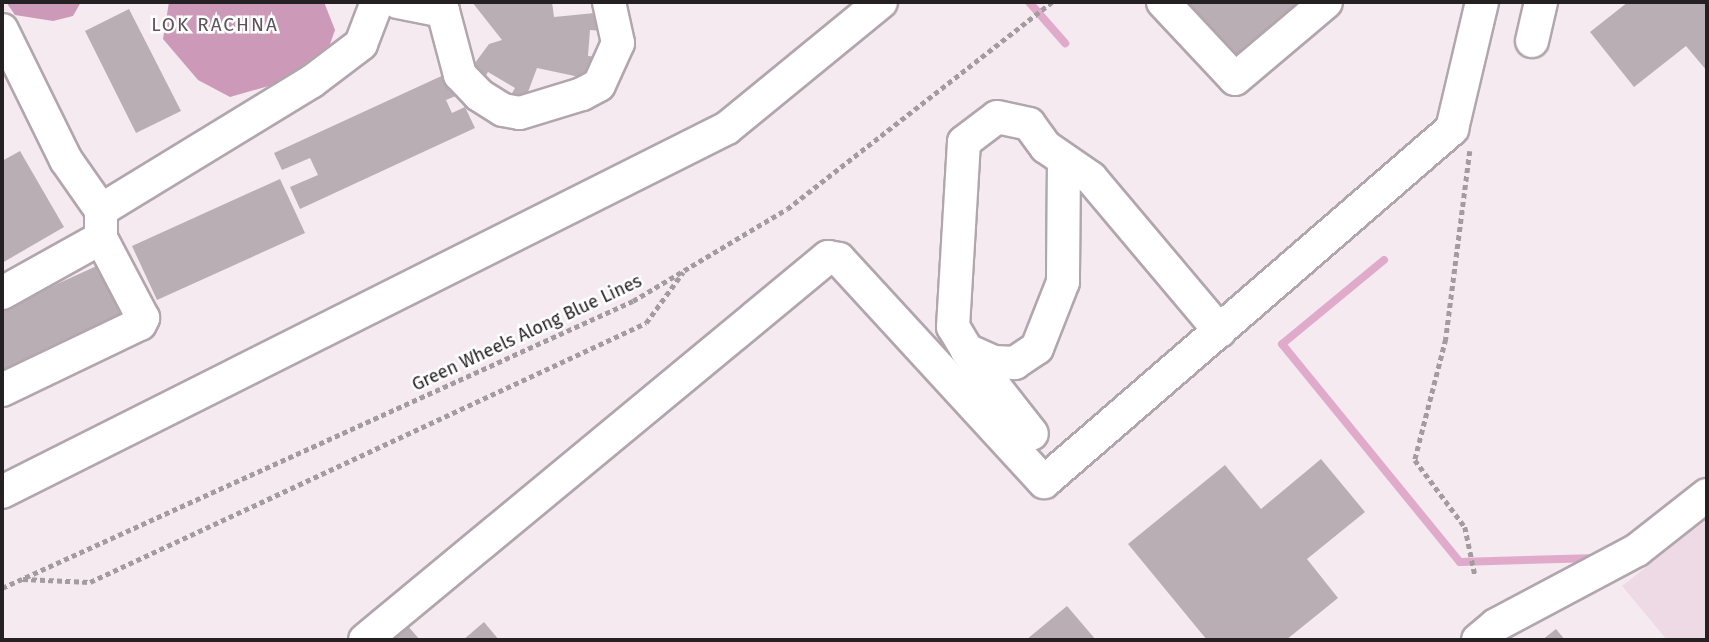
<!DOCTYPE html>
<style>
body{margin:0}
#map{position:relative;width:1709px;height:642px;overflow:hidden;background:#f6eaf1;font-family:"Fira Sans",sans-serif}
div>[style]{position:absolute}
.built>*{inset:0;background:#eedae5}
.forest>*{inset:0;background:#cd99b8}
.stream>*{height:8px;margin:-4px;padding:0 4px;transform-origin:4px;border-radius:4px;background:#e0abcb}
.building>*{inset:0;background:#baaeb5}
.path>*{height:4.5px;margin-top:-2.25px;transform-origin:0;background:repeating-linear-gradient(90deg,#a39ba0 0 5px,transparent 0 8.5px)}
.roads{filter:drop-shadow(2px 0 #b2a6ad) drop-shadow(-2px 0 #b2a6ad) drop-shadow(0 2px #b2a6ad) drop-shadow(0 -2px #b2a6ad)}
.minor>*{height:32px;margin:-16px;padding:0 16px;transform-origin:16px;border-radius:16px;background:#fff}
span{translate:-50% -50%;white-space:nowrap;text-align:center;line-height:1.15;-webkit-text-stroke:5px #fff;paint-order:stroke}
.street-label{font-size:18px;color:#252123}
.neighbourhood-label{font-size:19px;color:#5d5359;letter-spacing:2px}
.frame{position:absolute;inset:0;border:4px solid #252123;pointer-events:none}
</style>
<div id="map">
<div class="built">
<i style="clip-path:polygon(1707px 519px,1707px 640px,1667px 640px,1622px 586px)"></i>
</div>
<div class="forest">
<i style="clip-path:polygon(6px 2px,81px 2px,73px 16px,53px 21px,15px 15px)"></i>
<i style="clip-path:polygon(169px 2px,324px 2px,335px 30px,324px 61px,286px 81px,230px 97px,198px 80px,163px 39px)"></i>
</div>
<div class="stream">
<i style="left:1029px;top:2px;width:55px;rotate:48.7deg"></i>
<i style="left:1384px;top:260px;width:132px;rotate:140.5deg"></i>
<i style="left:1282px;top:344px;width:281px;rotate:50.8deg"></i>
<i style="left:1460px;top:562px;width:137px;rotate:-1.7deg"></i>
</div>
<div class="building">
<i style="clip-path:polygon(472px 2px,552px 2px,554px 17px,605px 12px,603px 31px,590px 30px,588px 56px,601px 57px,598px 81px,537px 68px,522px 108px,508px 100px,515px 88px,488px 72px,481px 84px,466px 75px,489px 44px,502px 40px)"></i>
<i style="clip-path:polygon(1176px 2px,1309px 2px,1234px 67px)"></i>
<i style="clip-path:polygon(1628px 2px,1707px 2px,1707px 71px,1686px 46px,1634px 87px,1590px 32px)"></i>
<i style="clip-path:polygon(129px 9px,181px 111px,136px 133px,85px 31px)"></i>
<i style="clip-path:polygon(448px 73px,458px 95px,446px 100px,452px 113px,465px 107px,475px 128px,300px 209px,290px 187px,318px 175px,310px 158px,282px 170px,274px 153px)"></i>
<i style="clip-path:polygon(20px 151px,64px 227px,2px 263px,2px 161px)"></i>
<i style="clip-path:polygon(280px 179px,305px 233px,157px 300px,132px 246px)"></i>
<i style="clip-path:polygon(101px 264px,128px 323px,2px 380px,2px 309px)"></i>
<i style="clip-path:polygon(1321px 459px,1365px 512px,1307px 559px,1338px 598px,1286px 640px,1207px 640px,1128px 544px,1225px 465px,1261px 509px)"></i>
<i style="clip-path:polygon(1067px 606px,1096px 640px,1026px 640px)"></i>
<i style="clip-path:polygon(484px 622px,499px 640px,463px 640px)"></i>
<i style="clip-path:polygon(407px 625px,420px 640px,389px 640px)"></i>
<i style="clip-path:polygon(1556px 629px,1565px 640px,1542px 640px)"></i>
</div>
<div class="path">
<i style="left:1470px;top:151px;width:190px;rotate:97.3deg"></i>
<i style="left:1446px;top:339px;width:125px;rotate:104.4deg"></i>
<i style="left:1415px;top:460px;width:84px;rotate:53.3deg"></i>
<i style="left:1465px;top:527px;width:49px;rotate:78.2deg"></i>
<i style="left:23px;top:579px;width:67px;rotate:2.6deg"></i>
<i style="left:90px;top:582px;width:613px;rotate:-24.98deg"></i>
<i style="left:646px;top:323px;width:63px;rotate:-54deg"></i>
<i style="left:2px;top:588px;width:693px;rotate:-24.46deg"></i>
<i style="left:633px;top:301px;width:179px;rotate:-30.9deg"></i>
<i style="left:787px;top:209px;width:336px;rotate:-38deg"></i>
</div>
<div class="roads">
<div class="minor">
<i style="left:398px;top:2px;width:46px;rotate:11.3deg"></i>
<i style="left:1163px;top:2px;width:105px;rotate:46.9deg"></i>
<i style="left:1235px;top:79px;width:119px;rotate:-40.2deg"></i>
<i style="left:443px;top:11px;width:66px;rotate:75.1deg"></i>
<i style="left:460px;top:75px;width:28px;rotate:46deg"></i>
<i style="left:479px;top:95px;width:28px;rotate:32deg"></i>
<i style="left:503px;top:110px;width:17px;rotate:10deg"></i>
<i style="left:520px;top:113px;width:65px;rotate:-17deg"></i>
<i style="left:582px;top:94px;width:19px;rotate:-28deg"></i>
<i style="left:599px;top:85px;width:46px;rotate:-65.7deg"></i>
<i style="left:618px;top:43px;width:42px;rotate:-102.4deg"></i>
<i style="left:2px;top:30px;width:145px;rotate:63.8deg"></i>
<i style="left:66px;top:160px;width:61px;rotate:55deg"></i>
<i style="left:101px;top:210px;width:28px;rotate:90deg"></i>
<i style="left:101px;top:238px;width:113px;rotate:150.9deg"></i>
<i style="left:1532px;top:41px;width:40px;rotate:-77deg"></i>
<i style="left:1064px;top:161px;width:121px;rotate:90.5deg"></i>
<i style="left:1063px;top:282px;width:71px;rotate:111.5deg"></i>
<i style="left:1037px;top:348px;width:27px;rotate:146deg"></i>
<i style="left:1015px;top:363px;width:21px;rotate:-177deg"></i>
<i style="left:994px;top:362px;width:30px;rotate:-156deg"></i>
<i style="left:967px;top:350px;width:27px;rotate:-121deg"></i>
<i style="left:953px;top:327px;width:185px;rotate:-86.6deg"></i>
<i style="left:964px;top:142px;width:41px;rotate:-37.1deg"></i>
<i style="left:997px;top:117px;width:33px;rotate:12deg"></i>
<i style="left:1029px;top:124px;width:29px;rotate:54deg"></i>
<i style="left:1046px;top:147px;width:55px;rotate:34.6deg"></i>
<i style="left:1091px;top:178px;width:200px;rotate:49.9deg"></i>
<i style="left:101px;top:210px;width:246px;rotate:-31.4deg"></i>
<i style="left:311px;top:82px;width:63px;rotate:-37.2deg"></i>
<i style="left:361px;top:44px;width:45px;rotate:-69.1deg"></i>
<i style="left:967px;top:351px;width:105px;rotate:51.9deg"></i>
<i style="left:2px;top:390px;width:153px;rotate:-25.6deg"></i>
<i style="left:140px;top:324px;width:7px;rotate:-63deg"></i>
<i style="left:143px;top:318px;width:90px;rotate:-117.7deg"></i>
<i style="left:2px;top:492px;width:811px;rotate:-26.66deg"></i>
<i style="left:727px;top:128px;width:199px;rotate:-39.3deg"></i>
<i style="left:365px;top:640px;width:601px;rotate:-39.6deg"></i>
<i style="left:828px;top:257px;width:11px;rotate:10deg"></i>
<i style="left:839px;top:259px;width:303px;rotate:47.4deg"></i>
<i style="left:1044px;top:482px;width:540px;rotate:-40.87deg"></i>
<i style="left:1452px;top:129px;width:130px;rotate:-76.7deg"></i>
<i style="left:1478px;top:640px;width:23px;rotate:-40deg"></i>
<i style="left:1496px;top:625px;width:160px;rotate:-28deg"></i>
<i style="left:1637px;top:550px;width:89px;rotate:-38.2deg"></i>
</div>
</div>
<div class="street-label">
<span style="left:527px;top:333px;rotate:-25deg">Green Wheels Along Blue Lines</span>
</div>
<div class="neighbourhood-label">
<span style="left:215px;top:25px">LOK RACHNA</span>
</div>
<div class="frame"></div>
</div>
